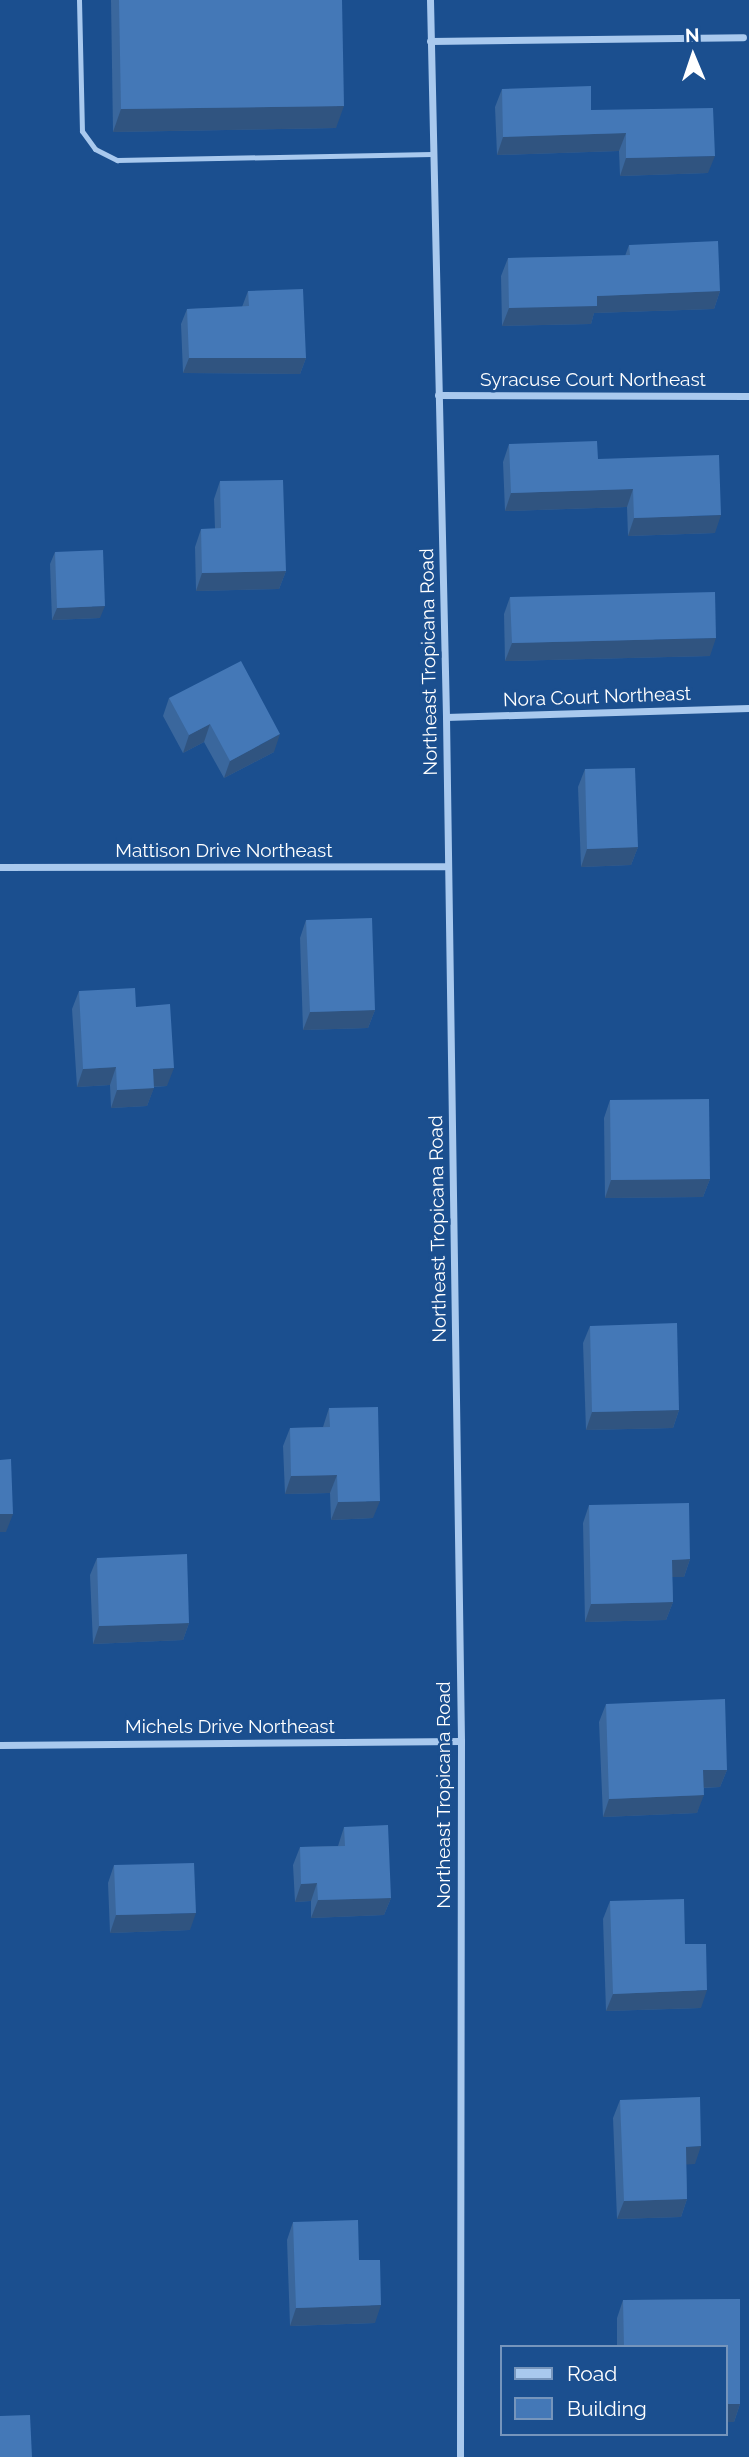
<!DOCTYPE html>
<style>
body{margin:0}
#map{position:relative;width:749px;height:2457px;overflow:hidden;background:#1b4f8f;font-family:Raleway,sans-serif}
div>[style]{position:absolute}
.lane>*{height:5px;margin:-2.5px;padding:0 2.5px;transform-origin:2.5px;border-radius:2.5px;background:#a9c9ee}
.street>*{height:7px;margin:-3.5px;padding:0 3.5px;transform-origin:3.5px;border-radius:3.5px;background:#a9c9ee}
.wall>*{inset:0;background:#3a679d}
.shaded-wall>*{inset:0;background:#305480}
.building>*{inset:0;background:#4478b7}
span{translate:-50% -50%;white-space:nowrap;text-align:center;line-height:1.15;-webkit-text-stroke:5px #1b4f8f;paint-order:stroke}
.street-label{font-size:19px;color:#fff}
.legend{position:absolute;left:500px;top:2345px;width:228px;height:91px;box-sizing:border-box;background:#1b4f8f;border:2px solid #7695bc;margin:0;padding:9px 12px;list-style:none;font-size:21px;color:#fff}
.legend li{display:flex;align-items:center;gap:14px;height:35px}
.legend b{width:35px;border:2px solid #7695bc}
.north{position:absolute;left:658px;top:21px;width:70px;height:70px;-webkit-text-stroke:5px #1b4f8f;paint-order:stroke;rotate:358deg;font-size:19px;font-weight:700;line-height:28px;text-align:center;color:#fff}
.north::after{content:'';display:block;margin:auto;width:24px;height:32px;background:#fff;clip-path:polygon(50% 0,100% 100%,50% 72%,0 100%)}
</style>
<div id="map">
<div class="lane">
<i style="left:79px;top:0;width:131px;rotate:88.7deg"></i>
<i style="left:82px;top:131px;width:22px;rotate:54deg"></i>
<i style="left:95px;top:149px;width:25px;rotate:27deg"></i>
<i style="left:117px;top:160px;width:315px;rotate:-1.1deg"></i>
</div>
<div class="street">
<i style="left:430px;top:0;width:717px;rotate:88.72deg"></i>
<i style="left:446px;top:717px;width:1024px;rotate:89.16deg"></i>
<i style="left:461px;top:1741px;width:716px;rotate:90.08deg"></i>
<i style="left:430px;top:41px;width:313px;rotate:-0.7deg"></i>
<i style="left:438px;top:395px;width:310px;rotate:0.2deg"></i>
<i style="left:446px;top:717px;width:303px;rotate:-1.7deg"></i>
<i style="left:0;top:867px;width:448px;rotate:-0.1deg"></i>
<i style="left:0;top:1745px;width:461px;rotate:-0.5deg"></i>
</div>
<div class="wall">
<i style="clip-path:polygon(111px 0,342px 0,336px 128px,113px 132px)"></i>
<i style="clip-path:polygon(502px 89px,591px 110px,708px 173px,620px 176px,619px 151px,497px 155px,495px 107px)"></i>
<i style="clip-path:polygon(629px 245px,720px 291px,714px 309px,594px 313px,591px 324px,502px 326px,501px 276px,508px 258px,625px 256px)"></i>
<i style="clip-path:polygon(248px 291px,306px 358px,300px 374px,183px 373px,181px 324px,187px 309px,242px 307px)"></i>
<i style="clip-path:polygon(509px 444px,598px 459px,715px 533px,628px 536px,627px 507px,505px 511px,503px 462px)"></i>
<i style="clip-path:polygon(220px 481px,286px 571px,279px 589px,196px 591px,195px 547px,201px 529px,215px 529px,214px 499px)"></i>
<i style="clip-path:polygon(55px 552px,100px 618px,52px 620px,50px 564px)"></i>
<i style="clip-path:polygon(510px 597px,710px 656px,505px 661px,504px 614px)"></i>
<i style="clip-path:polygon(169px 698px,274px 752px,224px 778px,204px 742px,183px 753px,163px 716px)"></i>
<i style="clip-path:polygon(585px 769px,638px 847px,631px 865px,581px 867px,578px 787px)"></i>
<i style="clip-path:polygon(306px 920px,375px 1010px,368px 1028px,303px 1030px,300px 938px)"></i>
<i style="clip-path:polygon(79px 991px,136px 1007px,167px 1086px,154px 1087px,147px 1106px,111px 1108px,110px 1085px,77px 1087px,72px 1009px)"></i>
<i style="clip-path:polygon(610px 1100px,710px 1179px,703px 1197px,605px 1198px,604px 1118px)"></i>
<i style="clip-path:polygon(590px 1326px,679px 1410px,673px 1428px,586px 1430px,583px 1343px)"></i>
<i style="clip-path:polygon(329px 1408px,373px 1518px,331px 1520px,330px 1493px,285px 1494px,283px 1446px,290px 1428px,323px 1427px)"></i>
<i style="clip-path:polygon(589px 1505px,690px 1559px,684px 1577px,672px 1577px,673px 1602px,666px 1620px,585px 1622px,583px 1523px)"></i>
<i style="clip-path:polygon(97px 1558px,189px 1623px,183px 1640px,93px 1644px,90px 1575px)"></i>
<i style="clip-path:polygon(606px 1704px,727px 1770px,720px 1787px,704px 1788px,697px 1813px,603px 1817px,599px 1722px)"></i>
<i style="clip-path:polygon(344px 1827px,391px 1898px,384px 1915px,311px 1918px,311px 1901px,295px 1902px,293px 1865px,300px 1847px,338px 1846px)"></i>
<i style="clip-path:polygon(114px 1865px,190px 1930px,110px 1933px,108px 1883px)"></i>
<i style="clip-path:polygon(610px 1901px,685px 1944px,701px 2008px,606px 2011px,603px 1919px)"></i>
<i style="clip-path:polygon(620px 2100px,695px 2164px,686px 2164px,687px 2199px,681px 2217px,617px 2219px,613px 2118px)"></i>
<i style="clip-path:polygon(293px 2222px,359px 2260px,375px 2323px,290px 2326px,287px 2240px)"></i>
<i style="clip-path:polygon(740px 2299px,740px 2404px,734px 2422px,726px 2422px,726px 2347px,617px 2347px,617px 2318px,623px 2300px)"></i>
</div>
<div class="shaded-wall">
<i style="clip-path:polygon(344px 106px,336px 128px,113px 132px,121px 109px)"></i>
<i style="clip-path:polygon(626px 133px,619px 151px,497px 155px,503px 137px)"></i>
<i style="clip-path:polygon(715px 156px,708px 173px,620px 176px,626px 158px)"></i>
<i style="clip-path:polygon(720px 291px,714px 309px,594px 313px,591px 324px,502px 326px,509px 308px,597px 296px)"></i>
<i style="clip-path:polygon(189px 358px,306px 358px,300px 374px,183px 373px)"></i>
<i style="clip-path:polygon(633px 489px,627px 507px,505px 511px,511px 493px)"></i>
<i style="clip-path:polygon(721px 515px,715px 533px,628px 536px,634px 518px)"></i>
<i style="clip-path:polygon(286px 571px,279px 589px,196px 591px,202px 573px)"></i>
<i style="clip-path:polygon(105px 606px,100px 618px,52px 620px,57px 608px)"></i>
<i style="clip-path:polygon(716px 638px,710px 656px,505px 661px,512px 643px)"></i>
<i style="clip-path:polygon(210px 724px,204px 742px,183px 753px,189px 735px)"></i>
<i style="clip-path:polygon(280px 734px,274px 752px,224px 778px,230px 761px)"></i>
<i style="clip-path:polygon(638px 847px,631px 865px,581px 867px,587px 849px)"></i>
<i style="clip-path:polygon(375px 1010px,368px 1028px,303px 1030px,310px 1012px)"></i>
<i style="clip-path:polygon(116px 1067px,110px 1085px,77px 1087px,83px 1069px)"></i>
<i style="clip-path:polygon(174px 1068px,167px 1086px,146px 1087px,153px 1069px)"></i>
<i style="clip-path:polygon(154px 1088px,147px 1106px,111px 1108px,117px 1090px)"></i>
<i style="clip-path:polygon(710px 1179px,703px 1197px,605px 1198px,611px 1180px)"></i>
<i style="clip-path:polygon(679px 1410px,673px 1428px,586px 1430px,592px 1412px)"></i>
<i style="clip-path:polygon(337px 1475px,330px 1493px,285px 1494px,291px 1476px)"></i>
<i style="clip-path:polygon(380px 1501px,373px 1518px,331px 1520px,338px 1502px)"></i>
<i style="clip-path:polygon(0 1514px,13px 1514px,6px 1532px,0 1532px)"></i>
<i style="clip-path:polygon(690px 1559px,684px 1577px,665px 1577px,672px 1560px)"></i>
<i style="clip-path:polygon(673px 1602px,666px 1620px,585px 1622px,591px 1604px)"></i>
<i style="clip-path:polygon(189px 1623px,183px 1640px,93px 1644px,99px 1626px)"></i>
<i style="clip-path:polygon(703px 1770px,727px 1770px,720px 1787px,697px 1788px)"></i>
<i style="clip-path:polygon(704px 1795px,697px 1813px,603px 1817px,609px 1799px)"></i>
<i style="clip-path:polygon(317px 1883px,311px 1901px,295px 1902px,301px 1884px)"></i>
<i style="clip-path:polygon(391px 1898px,384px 1915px,311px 1918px,318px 1900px)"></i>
<i style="clip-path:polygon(196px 1913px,190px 1930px,110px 1933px,116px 1915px)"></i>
<i style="clip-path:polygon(707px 1990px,701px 2008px,606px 2011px,613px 1994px)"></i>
<i style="clip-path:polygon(701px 2146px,695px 2164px,679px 2165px,686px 2147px)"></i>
<i style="clip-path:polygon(687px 2199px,681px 2217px,617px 2219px,624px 2201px)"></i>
<i style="clip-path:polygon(381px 2305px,375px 2323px,290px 2326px,296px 2308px)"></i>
<i style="clip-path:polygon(726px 2404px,740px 2404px,734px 2422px,726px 2422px)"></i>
</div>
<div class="building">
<i style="clip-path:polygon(119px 0,342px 0,344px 106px,121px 109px)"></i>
<i style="clip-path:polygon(591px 86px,591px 110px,713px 108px,715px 156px,626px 158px,626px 133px,503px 137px,502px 89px)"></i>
<i style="clip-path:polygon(718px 241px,720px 291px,597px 296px,597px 306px,509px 308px,508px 258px,630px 255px,629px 245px)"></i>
<i style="clip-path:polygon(303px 289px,306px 358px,189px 358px,187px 309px,249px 306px,248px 291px)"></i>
<i style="clip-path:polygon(597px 441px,598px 459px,719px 455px,721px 515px,634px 518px,633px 489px,511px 493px,509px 444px)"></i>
<i style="clip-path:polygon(283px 480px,286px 571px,202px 573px,201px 529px,221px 528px,220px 481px)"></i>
<i style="clip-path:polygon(103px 550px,105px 606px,57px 608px,55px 552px)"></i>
<i style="clip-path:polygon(715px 592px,716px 638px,512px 643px,510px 597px)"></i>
<i style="clip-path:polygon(241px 661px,280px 734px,230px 761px,210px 724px,189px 735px,169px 698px)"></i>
<i style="clip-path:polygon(635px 768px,638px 847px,587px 849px,585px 769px)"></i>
<i style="clip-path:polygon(372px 918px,375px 1010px,310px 1012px,306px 920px)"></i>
<i style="clip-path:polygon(135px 988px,136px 1007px,170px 1004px,174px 1068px,153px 1069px,154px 1088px,117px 1090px,116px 1067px,83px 1069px,79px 991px)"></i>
<i style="clip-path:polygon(709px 1099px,710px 1179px,611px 1180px,610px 1100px)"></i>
<i style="clip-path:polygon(677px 1323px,679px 1410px,592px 1412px,590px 1326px)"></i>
<i style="clip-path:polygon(378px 1407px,380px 1501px,338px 1502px,337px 1475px,291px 1476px,290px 1428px,330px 1427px,329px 1408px)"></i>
<i style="clip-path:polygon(11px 1459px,13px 1514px,0 1514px,0 1460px)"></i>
<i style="clip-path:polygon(689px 1503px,690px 1559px,672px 1560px,673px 1602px,591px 1604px,589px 1505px)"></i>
<i style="clip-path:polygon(187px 1554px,189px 1623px,99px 1626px,97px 1558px)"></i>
<i style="clip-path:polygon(725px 1699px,727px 1770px,703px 1770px,704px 1795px,609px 1799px,606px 1704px)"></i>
<i style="clip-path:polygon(388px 1825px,391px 1898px,318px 1900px,317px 1883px,301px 1884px,300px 1847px,345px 1846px,344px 1827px)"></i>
<i style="clip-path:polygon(194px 1863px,196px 1913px,116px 1915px,114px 1865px)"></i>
<i style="clip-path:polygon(684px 1899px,685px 1944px,706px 1944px,707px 1990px,613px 1994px,610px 1901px)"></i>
<i style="clip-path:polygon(700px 2097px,701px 2146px,686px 2147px,687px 2199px,624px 2201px,620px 2100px)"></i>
<i style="clip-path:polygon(358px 2220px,359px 2260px,380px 2260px,381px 2305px,296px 2308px,293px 2222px)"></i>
<i style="clip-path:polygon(740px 2299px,740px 2404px,726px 2404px,726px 2347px,624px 2347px,623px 2300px)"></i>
<i style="clip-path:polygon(30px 2415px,32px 2457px,0 2457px,0 2416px)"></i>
</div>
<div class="street-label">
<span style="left:593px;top:380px">Syracuse Court Northeast</span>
<span style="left:429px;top:662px;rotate:-91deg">Northeast Tropicana Road</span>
<span style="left:597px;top:697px;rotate:-2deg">Nora Court Northeast</span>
<span style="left:224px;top:851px">Mattison Drive Northeast</span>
<span style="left:438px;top:1229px;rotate:-91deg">Northeast Tropicana Road</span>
<span style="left:230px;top:1727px">Michels Drive Northeast</span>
<span style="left:444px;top:1795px;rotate:-90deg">Northeast Tropicana Road</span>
</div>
<ul class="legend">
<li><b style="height:9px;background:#a9c9ee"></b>Road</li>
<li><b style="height:19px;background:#4478b7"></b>Building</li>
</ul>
<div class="north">N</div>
</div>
